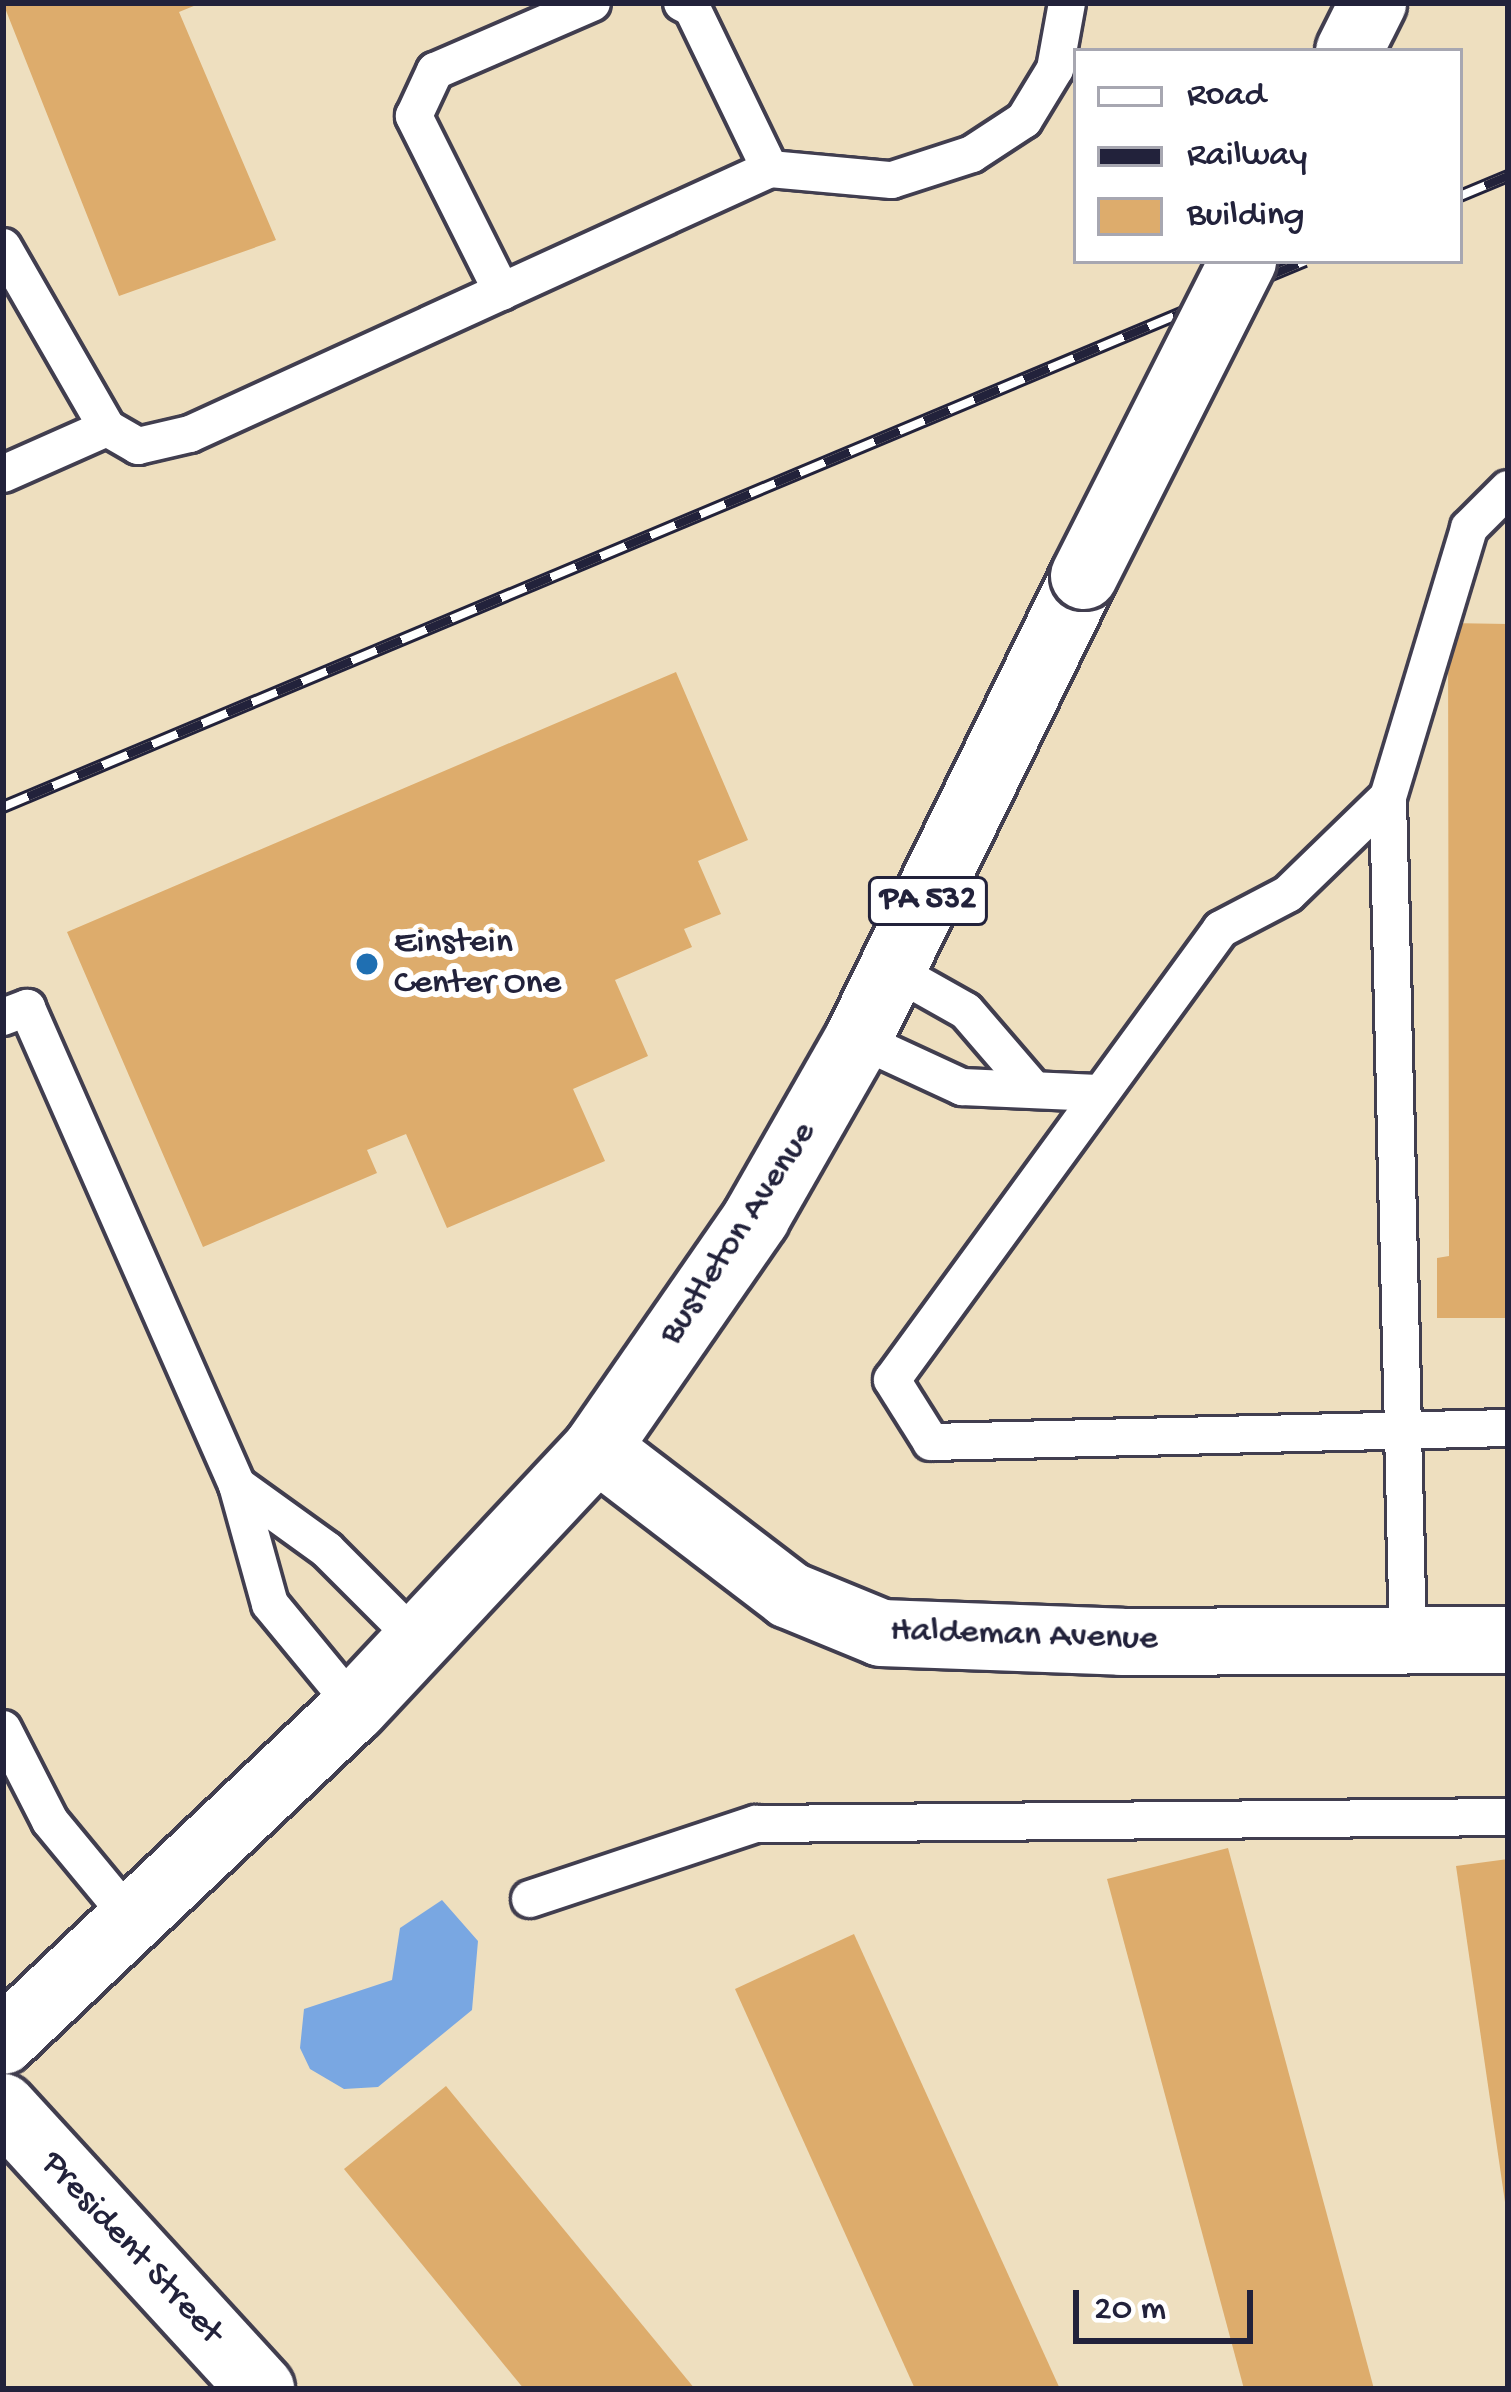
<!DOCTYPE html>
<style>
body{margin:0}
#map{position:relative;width:1511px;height:2392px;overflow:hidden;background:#eedfbf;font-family:"Gochi Hand",sans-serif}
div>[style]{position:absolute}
.water>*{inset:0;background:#79a7e2}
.building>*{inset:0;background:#ddac6c}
.roads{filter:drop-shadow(3px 0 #413e4f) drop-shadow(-3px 0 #413e4f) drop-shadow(0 3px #413e4f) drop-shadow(0 -3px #413e4f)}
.lane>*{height:36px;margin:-18px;padding:0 18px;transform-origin:18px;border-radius:18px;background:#fff}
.street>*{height:66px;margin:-33px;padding:0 33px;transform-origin:33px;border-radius:33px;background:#fff}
.secondary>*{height:66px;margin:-33px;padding:0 33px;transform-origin:33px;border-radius:33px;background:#fff}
.primary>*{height:66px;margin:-33px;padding:0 33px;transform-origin:33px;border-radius:33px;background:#fff}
.rail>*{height:14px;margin-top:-7px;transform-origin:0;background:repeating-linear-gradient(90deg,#fff 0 27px,#22223b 0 54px);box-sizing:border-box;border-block:3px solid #22223b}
.bridges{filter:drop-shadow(3px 0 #413e4f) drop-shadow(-3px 0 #413e4f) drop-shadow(0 3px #413e4f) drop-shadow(0 -3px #413e4f)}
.primary-bridge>*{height:66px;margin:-33px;padding:0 33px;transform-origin:33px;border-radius:33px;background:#fff}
.dots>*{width:33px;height:33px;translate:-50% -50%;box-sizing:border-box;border:6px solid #fff;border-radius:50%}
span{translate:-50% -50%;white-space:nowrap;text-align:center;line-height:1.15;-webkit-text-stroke:12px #fff;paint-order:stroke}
.shield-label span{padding:3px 9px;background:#fff;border:3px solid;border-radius:9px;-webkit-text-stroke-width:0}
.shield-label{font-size:33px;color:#22223b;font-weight:700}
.poi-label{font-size:36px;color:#22223b}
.left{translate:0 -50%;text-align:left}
.street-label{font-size:36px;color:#22223b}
.frame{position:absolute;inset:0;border:6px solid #22223b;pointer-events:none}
.legend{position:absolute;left:1073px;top:48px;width:390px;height:216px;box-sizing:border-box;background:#fff;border:3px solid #a7a7b1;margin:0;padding:15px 21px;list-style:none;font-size:36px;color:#22223b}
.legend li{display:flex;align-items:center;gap:24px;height:60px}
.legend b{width:60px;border:3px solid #a7a7b1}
.scale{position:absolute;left:1073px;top:2290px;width:180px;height:54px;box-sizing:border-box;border:6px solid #22223b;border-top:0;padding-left:15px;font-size:36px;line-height:42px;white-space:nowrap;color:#22223b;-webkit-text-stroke:9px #fff;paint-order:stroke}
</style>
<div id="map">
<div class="water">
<i style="clip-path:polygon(442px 1900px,478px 1941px,472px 2010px,378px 2087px,344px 2089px,310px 2069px,300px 2048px,304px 2009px,392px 1980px,400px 1928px)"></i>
</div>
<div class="building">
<i style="clip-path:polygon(3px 3px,201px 3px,179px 12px,276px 240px,119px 296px)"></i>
<i style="clip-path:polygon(1448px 623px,1508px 624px,1508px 1318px,1437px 1318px,1437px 1258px,1449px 1256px)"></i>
<i style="clip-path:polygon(676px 672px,748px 840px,698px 861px,721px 914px,684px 929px,692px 947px,615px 980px,648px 1056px,573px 1089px,605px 1161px,447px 1228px,406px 1134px,367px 1150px,377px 1173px,203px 1247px,67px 932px)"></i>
<i style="clip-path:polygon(1228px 1848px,1374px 2389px,1244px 2389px,1107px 1879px)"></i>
<i style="clip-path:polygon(1508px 1859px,1508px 2202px,1505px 2202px,1456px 1866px)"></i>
<i style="clip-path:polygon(854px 1934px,1060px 2389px,915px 2389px,735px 1989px)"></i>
<i style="clip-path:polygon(446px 2086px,695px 2389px,524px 2389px,344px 2169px)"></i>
</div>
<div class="roads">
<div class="lane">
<i style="left:682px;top:3px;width:11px;rotate:27deg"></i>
<i style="left:692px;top:8px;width:179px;rotate:64.2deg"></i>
<i style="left:3px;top:247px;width:209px;rotate:60.1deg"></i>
<i style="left:107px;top:428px;width:36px;rotate:30deg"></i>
<i style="left:138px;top:446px;width:53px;rotate:-13deg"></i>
<i style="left:190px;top:434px;width:638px;rotate:-24.56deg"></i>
<i style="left:770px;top:169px;width:122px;rotate:5.2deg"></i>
<i style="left:892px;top:180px;width:84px;rotate:-18deg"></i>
<i style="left:972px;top:154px;width:62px;rotate:-33.2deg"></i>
<i style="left:1024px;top:120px;width:60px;rotate:-58.7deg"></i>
<i style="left:1055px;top:69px;width:67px;rotate:-79.7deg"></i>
<i style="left:502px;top:292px;width:197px;rotate:-116.6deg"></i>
<i style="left:414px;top:116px;width:50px;rotate:-65deg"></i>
<i style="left:435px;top:71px;width:171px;rotate:-23.4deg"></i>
<i style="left:3px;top:474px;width:114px;rotate:-23.9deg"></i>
<i style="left:1388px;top:797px;width:139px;rotate:135.9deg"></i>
<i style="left:1288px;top:894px;width:76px;rotate:152.4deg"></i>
<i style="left:1221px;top:929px;width:558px;rotate:126.11deg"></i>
<i style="left:892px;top:1380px;width:73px;rotate:57.8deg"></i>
<i style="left:931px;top:1442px;width:577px;rotate:-1.39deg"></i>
<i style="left:895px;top:971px;width:81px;rotate:29.4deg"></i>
<i style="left:966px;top:1011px;width:104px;rotate:49.3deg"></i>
<i style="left:3px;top:1017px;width:26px;rotate:-21deg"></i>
<i style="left:27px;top:1008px;width:521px;rotate:66.24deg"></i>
<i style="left:237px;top:1485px;width:123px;rotate:74.5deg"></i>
<i style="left:270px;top:1604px;width:134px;rotate:50.5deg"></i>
<i style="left:858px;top:1039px;width:115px;rotate:24.8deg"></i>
<i style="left:962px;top:1087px;width:136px;rotate:2.5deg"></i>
<i style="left:237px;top:1485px;width:111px;rotate:35.8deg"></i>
<i style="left:327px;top:1550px;width:129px;rotate:45deg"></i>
<i style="left:1408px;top:1641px;width:844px;rotate:-91.36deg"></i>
<i style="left:1388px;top:797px;width:281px;rotate:-73.2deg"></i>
<i style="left:1469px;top:528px;width:55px;rotate:-45deg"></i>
<i style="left:3px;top:1729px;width:103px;rotate:62.9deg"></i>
<i style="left:50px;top:1821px;width:127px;rotate:50.4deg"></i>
<i style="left:530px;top:1899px;width:238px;rotate:-18.4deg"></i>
<i style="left:756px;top:1824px;width:752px;rotate:-0.53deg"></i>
</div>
<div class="street">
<i style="left:3px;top:2107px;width:382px;rotate:47.5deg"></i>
</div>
<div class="secondary">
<i style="left:597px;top:1448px;width:242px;rotate:37.4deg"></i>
<i style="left:789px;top:1595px;width:100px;rotate:22.4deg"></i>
<i style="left:881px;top:1633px;width:241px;rotate:2.1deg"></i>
<i style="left:1122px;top:1642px;width:386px;rotate:-0.3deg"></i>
</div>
<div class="primary">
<i style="left:1349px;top:51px;width:54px;rotate:-63.4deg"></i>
<i style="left:3px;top:2041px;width:485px;rotate:-43.5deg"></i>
<i style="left:355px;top:1707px;width:354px;rotate:-46.9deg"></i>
<i style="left:597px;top:1448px;width:280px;rotate:-55.3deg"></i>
<i style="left:756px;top:1218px;width:206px;rotate:-60.3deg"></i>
<i style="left:858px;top:1039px;width:515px;rotate:-63.98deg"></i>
</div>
</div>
<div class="rail">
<i style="left:1460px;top:196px;width:52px;rotate:-22.6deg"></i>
<i style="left:3px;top:807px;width:1412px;rotate:-22.75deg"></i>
</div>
<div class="bridges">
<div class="primary-bridge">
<i style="left:1084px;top:576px;width:353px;rotate:-63.2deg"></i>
</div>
</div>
<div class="dots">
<i style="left:367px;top:964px;background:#1f6fb2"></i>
</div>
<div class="shield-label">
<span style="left:928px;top:901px">PA 532</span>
</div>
<div class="poi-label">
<span class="left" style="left:394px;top:964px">Einstein<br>Center One</span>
</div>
<div class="street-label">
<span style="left:739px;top:1234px;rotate:-57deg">Bustleton Avenue</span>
<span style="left:1024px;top:1636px;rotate:2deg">Haldeman Avenue</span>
<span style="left:131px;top:2249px;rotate:47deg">President Street</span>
</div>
<div class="frame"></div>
<ul class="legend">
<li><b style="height:15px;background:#fff"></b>Road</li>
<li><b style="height:15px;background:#22223b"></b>Railway</li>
<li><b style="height:33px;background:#ddac6c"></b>Building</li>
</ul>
<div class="scale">20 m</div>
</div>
